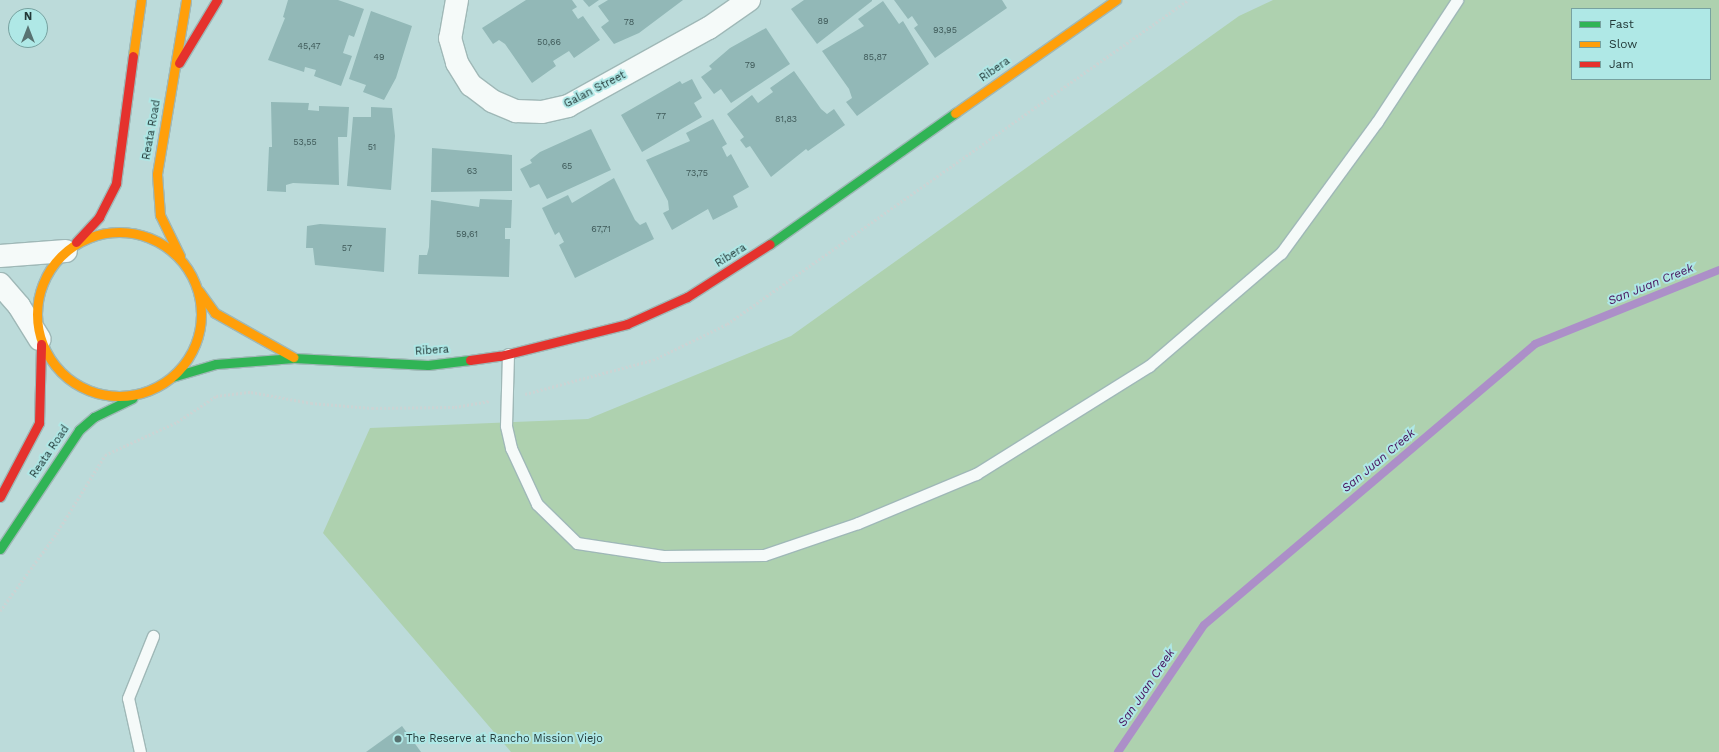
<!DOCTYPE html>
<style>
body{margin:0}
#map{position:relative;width:1719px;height:752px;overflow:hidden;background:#bcdbda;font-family:"Work Sans",sans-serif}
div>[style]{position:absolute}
.green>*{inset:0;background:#aed1af}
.stream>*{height:8px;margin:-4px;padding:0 4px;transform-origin:4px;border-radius:4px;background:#ac8fc8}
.building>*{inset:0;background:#92b8b7}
.path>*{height:2.5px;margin-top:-1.25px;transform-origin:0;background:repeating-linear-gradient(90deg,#cbd4d4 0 2px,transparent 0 4px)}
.roads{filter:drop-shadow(1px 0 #9fb8b7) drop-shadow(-1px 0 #9fb8b7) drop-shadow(0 1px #9fb8b7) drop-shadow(0 -1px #9fb8b7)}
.lane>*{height:11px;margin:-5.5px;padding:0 5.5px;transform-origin:5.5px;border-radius:5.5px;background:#f5faf9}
.street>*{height:22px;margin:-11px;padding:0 11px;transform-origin:11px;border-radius:11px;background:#f5faf9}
.fast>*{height:9px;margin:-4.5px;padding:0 4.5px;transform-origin:4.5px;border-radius:4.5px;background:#30b455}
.slow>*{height:9px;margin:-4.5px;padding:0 4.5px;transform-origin:4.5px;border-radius:4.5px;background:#ff9f0a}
.slow>.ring{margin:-4.5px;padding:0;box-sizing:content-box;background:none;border:9px solid #ff9f0a;border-radius:50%}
.jam>*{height:9px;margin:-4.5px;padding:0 4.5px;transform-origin:4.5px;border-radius:4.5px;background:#e5322d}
.dots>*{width:11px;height:11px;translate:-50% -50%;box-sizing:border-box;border:2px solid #afe8e6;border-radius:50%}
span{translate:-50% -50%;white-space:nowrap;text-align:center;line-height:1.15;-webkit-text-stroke:4px #afe8e6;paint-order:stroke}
.number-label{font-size:9px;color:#3e5958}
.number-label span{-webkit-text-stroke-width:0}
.street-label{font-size:11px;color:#223938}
.poi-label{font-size:11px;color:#223938}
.left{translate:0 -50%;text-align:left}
.water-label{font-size:12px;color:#460e5c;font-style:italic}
.legend{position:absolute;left:1571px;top:8px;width:140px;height:72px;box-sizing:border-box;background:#afe8e6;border:1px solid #77a2a0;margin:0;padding:5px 7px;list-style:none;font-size:12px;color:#223938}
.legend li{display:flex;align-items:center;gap:8px;height:20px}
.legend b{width:20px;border:1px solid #77a2a0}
.north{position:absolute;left:8px;top:8px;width:40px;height:40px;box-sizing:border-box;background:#afe8e6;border:1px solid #77a2a0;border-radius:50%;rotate:0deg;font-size:11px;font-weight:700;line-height:16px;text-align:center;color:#223938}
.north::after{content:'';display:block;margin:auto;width:14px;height:18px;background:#587271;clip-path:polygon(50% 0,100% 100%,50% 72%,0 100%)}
</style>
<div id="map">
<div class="green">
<i style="clip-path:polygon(evenodd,1273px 0,1719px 0,1719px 752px,511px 752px,323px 533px,370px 428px,588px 419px,791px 336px,1239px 16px,1273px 0,1572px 9px,1710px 9px,1710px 79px,1572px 79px,1572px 9px)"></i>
</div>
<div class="stream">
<i style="left:1118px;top:752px;width:153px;rotate:-55.9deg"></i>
<i style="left:1204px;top:625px;width:434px;rotate:-40.3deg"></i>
<i style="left:1535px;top:344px;width:198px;rotate:-21.9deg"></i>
</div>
<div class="building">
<i style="clip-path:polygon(288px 0,338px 0,364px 9px,354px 37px,349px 35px,343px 53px,352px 56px,341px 86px,314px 76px,316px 70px,305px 67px,304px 72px,268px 60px,285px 18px,283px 17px)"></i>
<i style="clip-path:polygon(526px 0,572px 0,577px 7px,572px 10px,578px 19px,583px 16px,600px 40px,574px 58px,569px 51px,553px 61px,556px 66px,532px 83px,505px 44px,499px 40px,493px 44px,482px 28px)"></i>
<i style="clip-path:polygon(583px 0,599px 0,589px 7px)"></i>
<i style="clip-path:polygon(608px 0,683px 0,639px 33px,614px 44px,601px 27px,609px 21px,598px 6px)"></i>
<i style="clip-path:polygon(804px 0,872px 0,872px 1px,817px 44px,791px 9px)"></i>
<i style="clip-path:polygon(894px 0,1002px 0,1007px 8px,935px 58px,914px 28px,918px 25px,912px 16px,908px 19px)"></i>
<i style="clip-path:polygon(883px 1px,899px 24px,903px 21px,929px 64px,857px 116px,846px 102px,852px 98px,849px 89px,822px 51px,864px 26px,858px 19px)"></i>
<i style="clip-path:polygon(371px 11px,412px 26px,396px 78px,384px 100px,363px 92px,366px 85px,349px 79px)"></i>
<i style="clip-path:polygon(766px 28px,790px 64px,731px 103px,721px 89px,714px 94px,701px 77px,712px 69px,709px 66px,730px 48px)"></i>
<i style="clip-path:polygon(794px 71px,821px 109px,827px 114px,834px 109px,845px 125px,808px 151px,806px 149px,771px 177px,750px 146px,746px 148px,740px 140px,744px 137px,727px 114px,752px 95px,758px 103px,773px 92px,770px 88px)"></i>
<i style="clip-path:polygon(692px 79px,702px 98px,694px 103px,702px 117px,642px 152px,621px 115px,680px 81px,682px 84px)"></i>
<i style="clip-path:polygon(271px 102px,309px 103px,308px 110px,319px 111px,319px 106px,349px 107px,347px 137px,338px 137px,339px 185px,293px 183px,286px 185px,286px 192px,267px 191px,269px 147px,272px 147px)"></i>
<i style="clip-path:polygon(371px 107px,392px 108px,395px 136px,391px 190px,347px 186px,353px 117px,371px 117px)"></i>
<i style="clip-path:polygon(713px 119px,727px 144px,722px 147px,727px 157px,731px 154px,749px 187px,733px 196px,738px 207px,713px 220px,708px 209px,672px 230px,663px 213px,669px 210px,668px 201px,646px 160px,690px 141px,686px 133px)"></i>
<i style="clip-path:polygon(591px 129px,611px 170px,547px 199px,539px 184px,530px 188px,520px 169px,532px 163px,530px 160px,540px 152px)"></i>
<i style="clip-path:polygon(432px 148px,512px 155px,512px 191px,431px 192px)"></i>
<i style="clip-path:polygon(614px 178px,635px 220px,640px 225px,646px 222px,654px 239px,575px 278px,559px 245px,564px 242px,559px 232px,555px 235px,542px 208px,568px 195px,572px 203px)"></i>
<i style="clip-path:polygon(480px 199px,512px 200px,511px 228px,505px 228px,505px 239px,510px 239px,509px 277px,418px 274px,419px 255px,427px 255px,429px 247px,431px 200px,479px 207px)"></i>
<i style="clip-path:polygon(320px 224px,386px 228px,384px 272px,315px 265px,313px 248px,306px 248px,307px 226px)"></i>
<i style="clip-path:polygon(402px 726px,421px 752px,366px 752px)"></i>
</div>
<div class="path">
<i style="left:525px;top:394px;width:132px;rotate:-14.9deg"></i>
<i style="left:653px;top:360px;width:82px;rotate:-25.9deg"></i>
<i style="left:727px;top:324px;width:563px;rotate:-35.1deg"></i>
<i style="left:0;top:611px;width:95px;rotate:-54deg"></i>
<i style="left:56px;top:534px;width:93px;rotate:-58.2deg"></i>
<i style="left:105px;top:455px;width:79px;rotate:-24.6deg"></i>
<i style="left:177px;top:422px;width:47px;rotate:-33.7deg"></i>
<i style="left:216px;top:396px;width:35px;rotate:-7deg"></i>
<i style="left:251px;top:392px;width:61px;rotate:10.4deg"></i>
<i style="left:311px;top:403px;width:61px;rotate:4.7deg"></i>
<i style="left:372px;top:408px;width:83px;rotate:-0.7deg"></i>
<i style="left:455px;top:407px;width:35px;rotate:-10deg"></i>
</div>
<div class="roads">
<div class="lane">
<i style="left:508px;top:354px;width:72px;rotate:91.6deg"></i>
<i style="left:506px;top:426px;width:23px;rotate:77deg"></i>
<i style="left:511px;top:448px;width:62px;rotate:65.1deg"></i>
<i style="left:537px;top:504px;width:56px;rotate:44.3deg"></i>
<i style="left:577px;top:543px;width:87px;rotate:8.6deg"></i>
<i style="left:663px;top:556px;width:101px;rotate:-0.6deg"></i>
<i style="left:764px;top:555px;width:99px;rotate:-18.8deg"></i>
<i style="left:858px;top:523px;width:128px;rotate:-22.6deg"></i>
<i style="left:976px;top:474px;width:204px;rotate:-32deg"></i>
<i style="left:1149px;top:366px;width:174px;rotate:-40.6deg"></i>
<i style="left:1281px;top:253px;width:162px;rotate:-53.8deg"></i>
<i style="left:1377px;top:122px;width:146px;rotate:-56.7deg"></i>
<i style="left:140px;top:752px;width:55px;rotate:-102.5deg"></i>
<i style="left:128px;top:698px;width:67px;rotate:-68deg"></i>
</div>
<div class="street">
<i style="left:457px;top:0;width:39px;rotate:100deg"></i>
<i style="left:450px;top:38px;width:26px;rotate:74deg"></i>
<i style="left:457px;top:63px;width:26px;rotate:58deg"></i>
<i style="left:471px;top:85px;width:26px;rotate:37deg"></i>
<i style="left:492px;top:101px;width:26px;rotate:23deg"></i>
<i style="left:516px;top:111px;width:26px;rotate:2deg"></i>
<i style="left:542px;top:112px;width:27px;rotate:-13deg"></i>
<i style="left:568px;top:106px;width:161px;rotate:-29deg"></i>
<i style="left:709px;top:28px;width:49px;rotate:-35deg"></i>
<i style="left:0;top:256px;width:66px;rotate:-4.3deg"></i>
<i style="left:0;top:284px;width:29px;rotate:49deg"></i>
<i style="left:19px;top:306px;width:39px;rotate:58deg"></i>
</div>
<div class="fast">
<i style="left:770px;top:244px;width:227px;rotate:-35.3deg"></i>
<i style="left:172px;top:377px;width:46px;rotate:-16.5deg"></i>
<i style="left:216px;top:364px;width:78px;rotate:-4.4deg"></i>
<i style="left:294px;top:358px;width:134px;rotate:3deg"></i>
<i style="left:428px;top:365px;width:42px;rotate:-6.8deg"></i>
<i style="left:0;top:549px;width:143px;rotate:-56.4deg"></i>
<i style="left:79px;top:430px;width:20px;rotate:-41deg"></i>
<i style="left:94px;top:417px;width:43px;rotate:-26deg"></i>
</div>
<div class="slow">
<i style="left:133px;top:56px;width:57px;rotate:-81.9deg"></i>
<i style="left:955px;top:113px;width:197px;rotate:-35.1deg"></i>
<i class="ring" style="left:37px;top:232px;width:155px;height:155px"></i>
<i style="left:180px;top:256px;width:46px;rotate:-116deg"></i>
<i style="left:160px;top:215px;width:41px;rotate:-94.2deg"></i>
<i style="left:157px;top:174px;width:176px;rotate:-80.5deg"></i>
<i style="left:199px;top:291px;width:27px;rotate:54deg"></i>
<i style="left:215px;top:313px;width:90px;rotate:29.4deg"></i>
</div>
<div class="jam">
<i style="left:179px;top:63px;width:74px;rotate:-58.9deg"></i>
<i style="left:76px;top:242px;width:34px;rotate:-47deg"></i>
<i style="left:99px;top:217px;width:38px;rotate:-63deg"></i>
<i style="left:116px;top:183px;width:128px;rotate:-82.4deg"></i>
<i style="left:470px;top:360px;width:30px;rotate:-8deg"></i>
<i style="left:500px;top:356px;width:131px;rotate:-14.1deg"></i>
<i style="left:627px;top:324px;width:66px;rotate:-24.2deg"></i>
<i style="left:687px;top:297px;width:98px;rotate:-32.6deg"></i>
<i style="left:0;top:497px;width:84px;rotate:-62.2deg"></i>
<i style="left:39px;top:423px;width:79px;rotate:-88.5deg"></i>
</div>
</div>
<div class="dots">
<i style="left:398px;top:739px;background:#587271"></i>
</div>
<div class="number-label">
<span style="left:823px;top:21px">89</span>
<span style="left:629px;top:22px">78</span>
<span style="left:945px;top:30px">93,95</span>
<span style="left:549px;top:42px">50,66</span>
<span style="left:309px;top:46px">45,47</span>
<span style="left:379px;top:57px">49</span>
<span style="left:875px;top:57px">85,87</span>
<span style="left:750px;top:65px">79</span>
<span style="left:661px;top:116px">77</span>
<span style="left:786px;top:119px">81,83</span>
<span style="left:305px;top:142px">53,55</span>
<span style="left:372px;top:147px">51</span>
<span style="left:567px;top:166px">65</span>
<span style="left:472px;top:171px">63</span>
<span style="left:697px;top:173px">73,75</span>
<span style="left:601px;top:229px">67,71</span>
<span style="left:467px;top:234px">59,61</span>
<span style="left:347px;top:248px">57</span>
</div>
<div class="street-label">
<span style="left:995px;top:70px;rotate:-35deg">Ribera</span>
<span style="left:595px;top:90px;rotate:-27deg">Galan Street</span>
<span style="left:152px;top:130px;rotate:-80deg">Reata Road</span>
<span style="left:731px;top:256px;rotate:-32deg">Ribera</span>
<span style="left:432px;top:351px;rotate:-4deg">Ribera</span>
<span style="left:50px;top:452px;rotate:-56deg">Reata Road</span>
</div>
<div class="poi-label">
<span class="left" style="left:406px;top:739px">The Reserve at Rancho Mission Viejo</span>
</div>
<div class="water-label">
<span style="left:1651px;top:285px;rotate:-22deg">San Juan Creek</span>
<span style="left:1379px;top:461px;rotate:-40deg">San Juan Creek</span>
<span style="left:1147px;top:688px;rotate:-56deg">San Juan Creek</span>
</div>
<ul class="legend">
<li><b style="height:5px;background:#30b455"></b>Fast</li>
<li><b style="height:5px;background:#ff9f0a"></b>Slow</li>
<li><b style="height:5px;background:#e5322d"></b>Jam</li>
</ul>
<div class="north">N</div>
</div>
